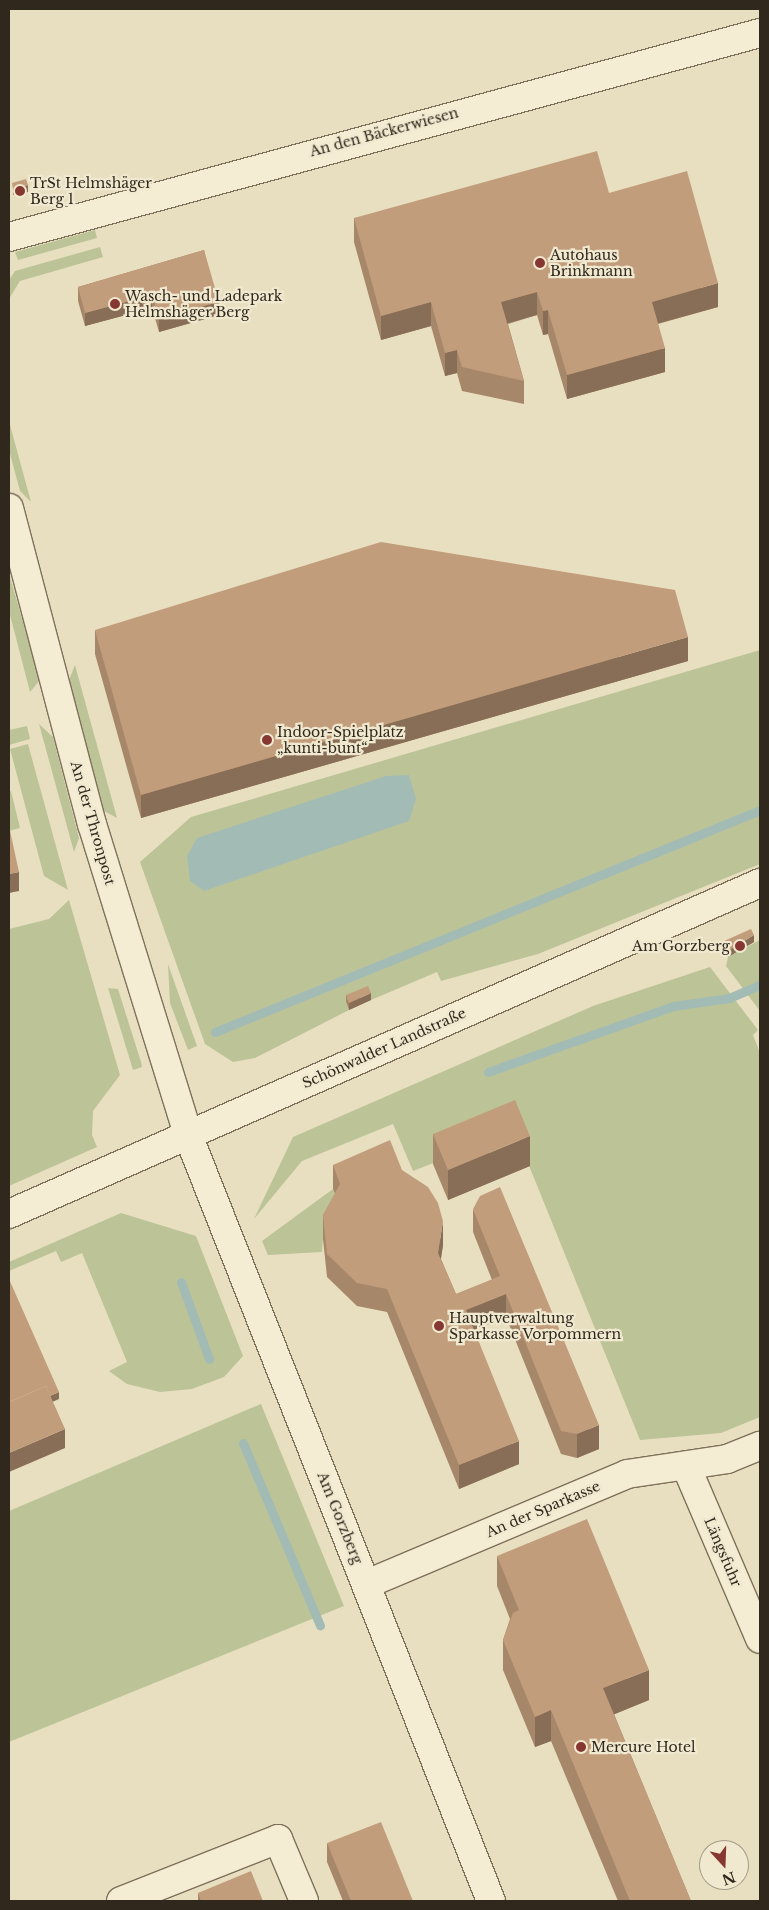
<!DOCTYPE html>
<meta charset="utf-8">
<style>
body{margin:0}
#map{position:relative;width:769px;height:1910px;overflow:hidden;background:#e8dfc1;font-family:"Libre Baskerville",serif}
div>[style]{position:absolute}
.green>*{inset:0;background:#bcc497}
.water>*{inset:0;background:#a3bbb5}
.stream>*{height:9px;margin:-4.5px;padding:0 4.5px;transform-origin:4.5px;border-radius:4.5px;background:#a3bbb5}
.roads{filter:drop-shadow(1px 0 #7f705b) drop-shadow(-1px 0 #7f705b) drop-shadow(0 1px #7f705b) drop-shadow(0 -1px #7f705b)}
.minor>*{height:28px;margin:-14px;padding:0 14px;transform-origin:14px;border-radius:14px;background:#f4ecd3}
.secondary>*{height:28px;margin:-14px;padding:0 14px;transform-origin:14px;border-radius:14px;background:#f4ecd3}
.wall>*{inset:0;background:#a7876a}
.shaded-wall>*{inset:0;background:#886e56}
.building>*{inset:0;background:#c29d7b}
.dots>*{width:14px;height:14px;translate:-50% -50%;box-sizing:border-box;border:2px solid #f0e9d0;border-radius:50%}
span{translate:-50% -50%;white-space:nowrap;text-align:center;line-height:1.15;-webkit-text-stroke:4.5px #f0e9d0;paint-order:stroke}
.street-label{font-size:14px;color:#31281d}
.poi-label{font-size:14px;color:#31281d}
.left{translate:0 -50%;text-align:left}
.right{translate:-100% -50%;text-align:right}
.frame{position:absolute;inset:0;border:10px solid #31281d;pointer-events:none}
.north{position:absolute;left:699px;top:1840px;width:50px;height:50px;box-sizing:border-box;background:#f0e9d0;border:1px solid #a49c88;border-radius:50%;rotate:160deg;font-size:14px;font-weight:700;line-height:20px;text-align:center;color:#31281d}
.north::after{content:'';display:block;margin:auto;width:18px;height:22px;background:#873732;clip-path:polygon(50% 0,100% 100%,50% 72%,0 100%)}
</style>
<div id="map">
<div class="green">
<i style="clip-path:polygon(95px 230px,97px 238px,18px 260px,15px 252px)"></i>
<i style="clip-path:polygon(100px 247px,103px 257px,20px 281px,9px 299px,9px 280px,15px 271px)"></i>
<i style="clip-path:polygon(9px 421px,31px 502px,20px 491px,9px 450px)"></i>
<i style="clip-path:polygon(9px 574px,40px 680px,30px 692px,9px 611px)"></i>
<i style="clip-path:polygon(760px 650px,760px 864px,538px 954px,441px 981px,437px 972px,371px 1000px,368px 993px,346px 1002px,349px 1010px,255px 1058px,233px 1062px,205px 1044px,140px 862px,191px 817px)"></i>
<i style="clip-path:polygon(75px 665px,117px 818px,104px 811px,69px 680px)"></i>
<i style="clip-path:polygon(39px 724px,53px 737px,79px 838px,74px 852px)"></i>
<i style="clip-path:polygon(27px 726px,30px 739px,9px 745px,9px 730px)"></i>
<i style="clip-path:polygon(28px 744px,68px 890px,44px 876px,10px 749px)"></i>
<i style="clip-path:polygon(11px 791px,20px 828px,9px 831px,9px 792px)"></i>
<i style="clip-path:polygon(69px 900px,120px 1075px,93px 1111px,92px 1135px,97px 1147px,9px 1186px,9px 929px,49px 919px)"></i>
<i style="clip-path:polygon(760px 940px,760px 1011px,726px 966px,728px 957px)"></i>
<i style="clip-path:polygon(168px 964px,197px 1046px,188px 1050px,170px 1003px)"></i>
<i style="clip-path:polygon(710px 967px,758px 1030px,753px 1035px,760px 1053px,760px 1417px,721px 1433px,640px 1440px,515px 1131px,413px 1171px,393px 1124px,302px 1161px,254px 1219px,293px 1137px,593px 1006px)"></i>
<i style="clip-path:polygon(108px 988px,118px 989px,141px 1062px,142px 1067px,133px 1070px)"></i>
<i style="clip-path:polygon(333px 1189px,340px 1208px,323px 1239px,322px 1252px,268px 1255px,262px 1241px)"></i>
<i style="clip-path:polygon(121px 1213px,196px 1236px,243px 1356px,224px 1377px,192px 1389px,160px 1392px,127px 1384px,109px 1371px,127px 1362px,82px 1253px,61px 1262px,56px 1251px,9px 1271px,9px 1262px)"></i>
<i style="clip-path:polygon(261px 1404px,344px 1606px,9px 1742px,9px 1511px)"></i>
</div>
<div class="water">
<i style="clip-path:polygon(409px 775px,416px 799px,409px 821px,204px 891px,190px 881px,187px 856px,197px 838px,386px 776px)"></i>
</div>
<div class="stream">
<i style="left:215px;top:1032px;width:588px;rotate:-22.16deg"></i>
<i style="left:488px;top:1072px;width:196px;rotate:-19.6deg"></i>
<i style="left:673px;top:1006px;width:57px;rotate:-8.1deg"></i>
<i style="left:729px;top:998px;width:34px;rotate:-23deg"></i>
<i style="left:181px;top:1282px;width:82px;rotate:70deg"></i>
<i style="left:243px;top:1443px;width:198px;rotate:67.1deg"></i>
</div>
<div class="roads">
<div class="minor">
<i style="left:9px;top:237px;width:778px;rotate:-15.2deg"></i>
<i style="left:9px;top:508px;width:327px;rotate:75.3deg"></i>
<i style="left:92px;top:824px;width:325px;rotate:72.8deg"></i>
<i style="left:188px;top:1135px;width:824px;rotate:68.42deg"></i>
<i style="left:686px;top:1466px;width:188px;rotate:66.8deg"></i>
<i style="left:367px;top:1584px;width:282px;rotate:-22.9deg"></i>
<i style="left:627px;top:1474px;width:101px;rotate:-8.5deg"></i>
<i style="left:727px;top:1459px;width:35px;rotate:-22deg"></i>
<i style="left:121px;top:1901px;width:169px;rotate:-21.5deg"></i>
<i style="left:278px;top:1839px;width:67px;rotate:67.2deg"></i>
</div>
<div class="secondary">
<i style="left:9px;top:1214px;width:821px;rotate:-23.79deg"></i>
</div>
</div>
<div class="wall">
<i style="clip-path:polygon(609px 193px,718px 307px,658px 324px,665px 372px,567px 399px,548px 334px,543px 335px,537px 315px,508px 324px,524px 381px,524px 404px,462px 391px,457px 373px,445px 376px,431px 326px,381px 340px,354px 242px,354px 218px)"></i>
<i style="clip-path:polygon(204px 250px,219px 315px,159px 332px,152px 308px,85px 326px,78px 301px,78px 287px)"></i>
<i style="clip-path:polygon(95px 630px,688px 661px,141px 818px,95px 654px)"></i>
<i style="clip-path:polygon(724px 941px,754px 942px,728px 957px,724px 948px)"></i>
<i style="clip-path:polygon(346px 995px,371px 1000px,349px 1010px,346px 1002px)"></i>
<i style="clip-path:polygon(433px 1134px,530px 1166px,448px 1200px,433px 1164px)"></i>
<i style="clip-path:polygon(333px 1165px,402px 1170px,443px 1245px,441px 1259px,456px 1294px,492px 1280px,473px 1232px,473px 1209px,599px 1449px,577px 1458px,561px 1454px,506px 1317px,474px 1330px,519px 1464px,459px 1489px,387px 1312px,357px 1306px,327px 1277px,323px 1239px,323px 1215px,335px 1194px,333px 1189px)"></i>
<i style="clip-path:polygon(497px 1556px,649px 1700px,614px 1714px,691px 1901px,618px 1901px,551px 1741px,535px 1747px,503px 1670px,503px 1640px,510px 1619px,497px 1586px)"></i>
<i style="clip-path:polygon(327px 1843px,413px 1901px,343px 1901px,327px 1862px)"></i>
<i style="clip-path:polygon(198px 1893px,263px 1901px,198px 1901px)"></i>
</div>
<div class="shaded-wall">
<i style="clip-path:polygon(28px 185px,28px 192px,13px 195px,13px 189px)"></i>
<i style="clip-path:polygon(718px 283px,718px 307px,652px 325px,652px 302px)"></i>
<i style="clip-path:polygon(537px 292px,537px 315px,501px 325px,501px 302px)"></i>
<i style="clip-path:polygon(152px 295px,152px 308px,85px 326px,85px 313px)"></i>
<i style="clip-path:polygon(219px 302px,219px 315px,159px 332px,159px 318px)"></i>
<i style="clip-path:polygon(431px 302px,431px 326px,381px 340px,381px 316px)"></i>
<i style="clip-path:polygon(548px 310px,548px 334px,543px 335px,543px 311px)"></i>
<i style="clip-path:polygon(665px 348px,665px 372px,567px 399px,567px 375px)"></i>
<i style="clip-path:polygon(457px 350px,457px 373px,445px 376px,445px 353px)"></i>
<i style="clip-path:polygon(688px 637px,688px 661px,141px 818px,141px 795px)"></i>
<i style="clip-path:polygon(19px 872px,19px 891px,9px 893px,9px 874px)"></i>
<i style="clip-path:polygon(754px 935px,754px 942px,728px 957px,728px 951px)"></i>
<i style="clip-path:polygon(371px 993px,371px 1000px,349px 1010px,349px 1003px)"></i>
<i style="clip-path:polygon(530px 1136px,530px 1166px,448px 1200px,448px 1170px)"></i>
<i style="clip-path:polygon(443px 1221px,443px 1245px,438px 1276px,438px 1253px)"></i>
<i style="clip-path:polygon(506px 1294px,506px 1317px,466px 1333px,466px 1310px)"></i>
<i style="clip-path:polygon(59px 1392px,59px 1399px,9px 1421px,9px 1414px)"></i>
<i style="clip-path:polygon(599px 1425px,599px 1449px,577px 1458px,577px 1434px)"></i>
<i style="clip-path:polygon(65px 1429px,65px 1448px,9px 1472px,9px 1453px)"></i>
<i style="clip-path:polygon(519px 1441px,519px 1464px,459px 1489px,459px 1465px)"></i>
<i style="clip-path:polygon(649px 1670px,649px 1700px,603px 1719px,603px 1688px)"></i>
<i style="clip-path:polygon(551px 1710px,551px 1741px,535px 1747px,535px 1717px)"></i>
</div>
<div class="building">
<i style="clip-path:polygon(597px 151px,609px 193px,687px 171px,718px 283px,652px 302px,665px 348px,567px 375px,548px 310px,543px 311px,537px 292px,501px 302px,524px 381px,462px 367px,457px 350px,445px 353px,431px 302px,381px 316px,354px 218px)"></i>
<i style="clip-path:polygon(26px 179px,28px 185px,13px 189px,12px 183px)"></i>
<i style="clip-path:polygon(204px 250px,219px 302px,159px 318px,152px 295px,85px 313px,78px 287px)"></i>
<i style="clip-path:polygon(381px 542px,675px 590px,688px 637px,141px 795px,95px 630px)"></i>
<i style="clip-path:polygon(9px 826px,19px 872px,9px 874px)"></i>
<i style="clip-path:polygon(751px 929px,754px 935px,728px 951px,724px 941px)"></i>
<i style="clip-path:polygon(368px 986px,371px 993px,349px 1003px,346px 995px)"></i>
<i style="clip-path:polygon(515px 1100px,530px 1136px,448px 1170px,433px 1134px)"></i>
<i style="clip-path:polygon(390px 1140px,402px 1170px,428px 1187px,438px 1203px,443px 1221px,438px 1253px,456px 1294px,500px 1276px,473px 1209px,480px 1196px,500px 1187px,599px 1425px,577px 1434px,561px 1431px,506px 1294px,466px 1310px,519px 1441px,459px 1465px,387px 1289px,357px 1283px,327px 1254px,323px 1215px,340px 1184px,333px 1165px)"></i>
<i style="clip-path:polygon(9px 1279px,59px 1392px,50px 1396px,46px 1386px,9px 1402px)"></i>
<i style="clip-path:polygon(46px 1386px,65px 1429px,9px 1453px,9px 1402px)"></i>
<i style="clip-path:polygon(587px 1519px,649px 1670px,603px 1688px,691px 1901px,630px 1901px,551px 1710px,535px 1717px,503px 1640px,513px 1613px,519px 1610px,497px 1556px)"></i>
<i style="clip-path:polygon(381px 1822px,413px 1901px,351px 1901px,327px 1843px)"></i>
<i style="clip-path:polygon(251px 1871px,263px 1901px,201px 1901px,198px 1893px)"></i>
</div>
<div class="dots">
<i style="left:20px;top:191px;background:#873732"></i>
<i style="left:540px;top:263px;background:#873732"></i>
<i style="left:115px;top:304px;background:#873732"></i>
<i style="left:267px;top:740px;background:#873732"></i>
<i style="left:740px;top:946px;background:#873732"></i>
<i style="left:439px;top:1326px;background:#873732"></i>
<i style="left:581px;top:1747px;background:#873732"></i>
</div>
<div class="street-label">
<span style="left:384px;top:132px;rotate:-15deg">An den Bäckerwiesen</span>
<span style="left:93px;top:823px;rotate:74deg">An der Thronpost</span>
<span style="left:384px;top:1048px;rotate:-24deg">Schönwalder Landstraße</span>
<span style="left:543px;top:1509px;rotate:-23deg">An der Sparkasse</span>
<span style="left:340px;top:1518px;rotate:68deg">Am Gorzberg</span>
<span style="left:723px;top:1552px;rotate:67deg">Längsfuhr</span>
</div>
<div class="poi-label">
<span class="left" style="left:30px;top:191px">TrSt Helmshäger<br>Berg 1</span>
<span class="left" style="left:550px;top:263px">Autohaus<br>Brinkmann</span>
<span class="left" style="left:125px;top:304px">Wasch- und Ladepark<br>Helmshäger Berg</span>
<span class="left" style="left:277px;top:740px">Indoor-Spielplatz<br>„kunti-bunt“</span>
<span class="right" style="left:730px;top:946px">Am Gorzberg</span>
<span class="left" style="left:449px;top:1326px">Hauptverwaltung<br>Sparkasse Vorpommern</span>
<span class="left" style="left:591px;top:1747px">Mercure Hotel</span>
</div>
<div class="frame"></div>
<div class="north">N</div>
</div>
